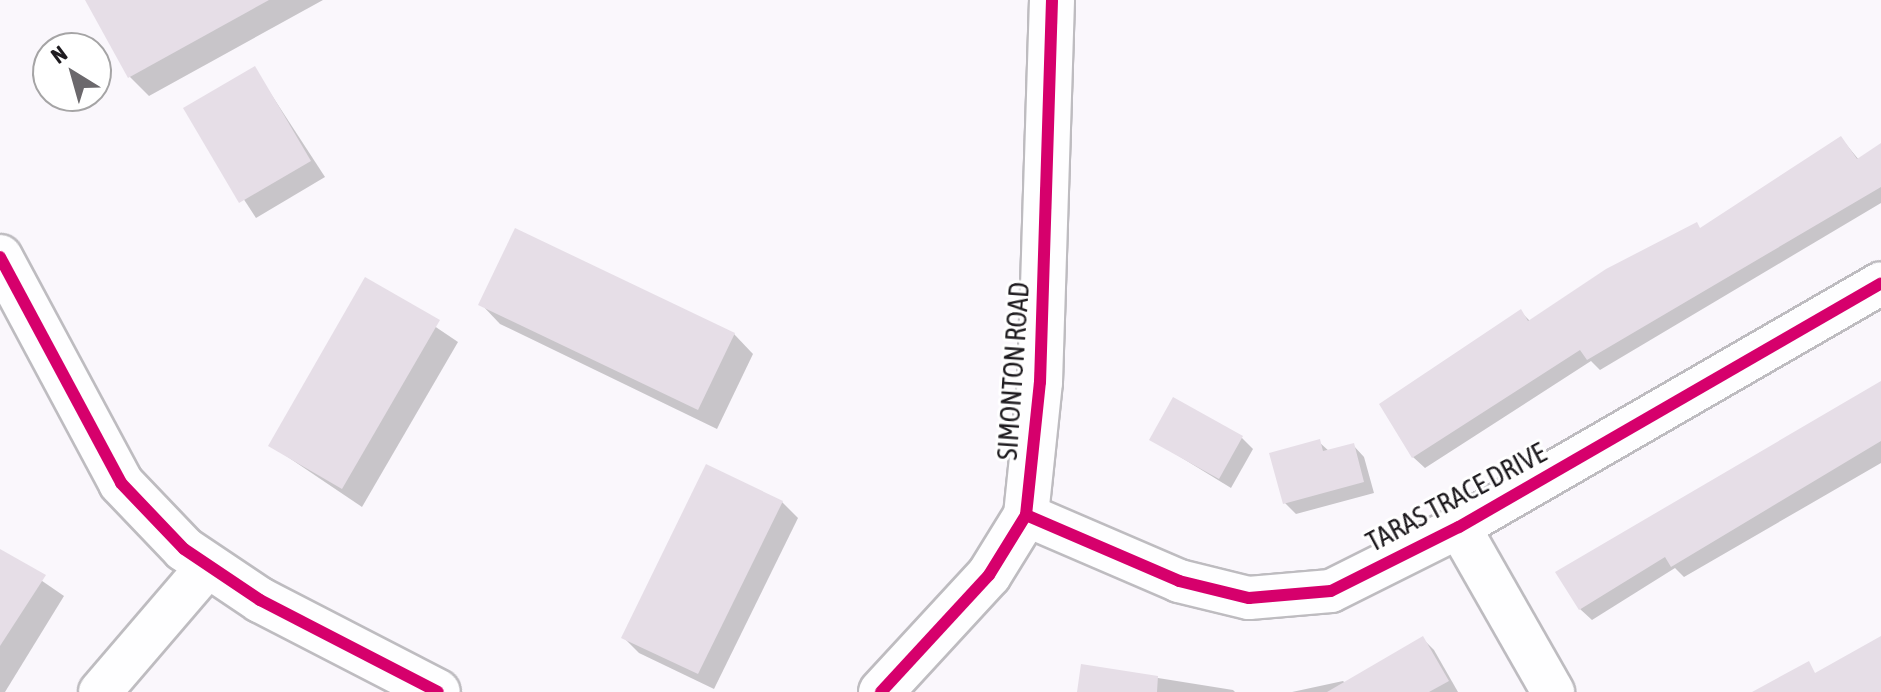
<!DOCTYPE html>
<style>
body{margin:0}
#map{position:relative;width:1881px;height:692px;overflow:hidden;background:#faf7fc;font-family:"Asap Condensed",sans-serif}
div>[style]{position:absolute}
.shadow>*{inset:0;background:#0003}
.building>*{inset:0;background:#e6dee7}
.roads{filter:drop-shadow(2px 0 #bebcc0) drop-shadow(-2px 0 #bebcc0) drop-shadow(0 2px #bebcc0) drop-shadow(0 -2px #bebcc0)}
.minor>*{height:42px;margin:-21px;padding:0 21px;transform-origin:21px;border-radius:21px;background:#fefeff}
.tertiary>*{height:44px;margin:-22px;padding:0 22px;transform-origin:22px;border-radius:22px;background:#fefeff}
.cycleway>*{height:12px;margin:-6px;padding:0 6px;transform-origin:6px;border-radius:6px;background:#d6006c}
span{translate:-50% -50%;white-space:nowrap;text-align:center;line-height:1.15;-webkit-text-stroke:6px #fff;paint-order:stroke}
.street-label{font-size:28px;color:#1e1b1f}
.north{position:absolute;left:32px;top:32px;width:80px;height:80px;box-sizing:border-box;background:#fff;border:2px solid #a5a4a5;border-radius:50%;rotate:323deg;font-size:22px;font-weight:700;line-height:32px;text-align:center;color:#1e1b1f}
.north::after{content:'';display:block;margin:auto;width:28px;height:36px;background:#6b686c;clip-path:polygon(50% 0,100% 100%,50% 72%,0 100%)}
</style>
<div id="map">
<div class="shadow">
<i style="clip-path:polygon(87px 0,323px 0,149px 96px,130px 77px)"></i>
<i style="clip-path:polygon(254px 68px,325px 177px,256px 218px,185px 109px)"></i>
<i style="clip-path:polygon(1841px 138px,1859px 160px,1881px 152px,1881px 203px,1600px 370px,1591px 361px,1425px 468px,1413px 457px,1381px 405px,1521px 312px,1530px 321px,1702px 230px)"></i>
<i style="clip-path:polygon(366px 280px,458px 342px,362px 507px,270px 445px)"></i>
<i style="clip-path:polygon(481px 304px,734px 334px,753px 354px,717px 429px,500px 324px)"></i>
<i style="clip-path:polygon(1881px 383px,1881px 463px,1684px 577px,1675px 568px,1592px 620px,1580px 609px,1558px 573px)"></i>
<i style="clip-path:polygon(1242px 438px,1253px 449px,1231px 488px,1151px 439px)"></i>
<i style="clip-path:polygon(1319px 442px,1330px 452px,1353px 445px,1364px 457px,1374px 493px,1296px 514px,1285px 503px)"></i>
<i style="clip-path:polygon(782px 502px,798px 518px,714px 689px,639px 653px,623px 637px)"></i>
<i style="clip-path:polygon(0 552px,64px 596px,5px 692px,0 692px)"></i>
<i style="clip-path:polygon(1423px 639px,1434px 650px,1458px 692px,1390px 692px)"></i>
<i style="clip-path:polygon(1083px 666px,1233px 690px,1235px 692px,1079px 692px)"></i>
<i style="clip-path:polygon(1343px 681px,1354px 692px,1292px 692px)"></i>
</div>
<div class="building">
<i style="clip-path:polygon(85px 0,269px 0,128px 78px)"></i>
<i style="clip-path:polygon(255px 66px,311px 161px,239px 203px,183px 108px)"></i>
<i style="clip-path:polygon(1841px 136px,1857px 159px,1881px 143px,1881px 187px,1587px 360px,1580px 350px,1412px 458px,1379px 404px,1521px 309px,1528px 321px,1606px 269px,1697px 222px,1700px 228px)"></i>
<i style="clip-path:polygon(515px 228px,735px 333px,698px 410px,478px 305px)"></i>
<i style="clip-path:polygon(365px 277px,440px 320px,342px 489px,268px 446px)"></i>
<i style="clip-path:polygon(1881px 381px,1881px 441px,1671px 567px,1665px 557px,1579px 610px,1555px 572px)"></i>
<i style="clip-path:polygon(1173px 397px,1243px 436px,1219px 479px,1149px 440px)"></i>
<i style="clip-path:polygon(1320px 439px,1323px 451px,1354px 443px,1364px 482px,1283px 504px,1269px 453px)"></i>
<i style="clip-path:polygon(706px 464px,783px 501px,698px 674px,621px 638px)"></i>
<i style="clip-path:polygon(0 549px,46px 575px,0 646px)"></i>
<i style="clip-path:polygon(1423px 636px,1449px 681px,1429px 692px,1327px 692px)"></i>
<i style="clip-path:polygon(1881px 636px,1881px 692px,1752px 692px,1809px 661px,1815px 673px)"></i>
<i style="clip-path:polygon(1081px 664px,1158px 676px,1157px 692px,1077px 692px)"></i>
</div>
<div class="roads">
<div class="minor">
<i style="left:1026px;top:515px;width:167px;rotate:23.3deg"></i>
<i style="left:1179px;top:581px;width:72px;rotate:13.7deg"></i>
<i style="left:1249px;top:598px;width:82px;rotate:-4.9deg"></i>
<i style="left:1331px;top:591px;width:143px;rotate:-26.6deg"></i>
<i style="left:1459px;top:527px;width:487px;rotate:-30deg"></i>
<i style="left:1459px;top:527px;width:190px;rotate:60.3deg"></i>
<i style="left:100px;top:692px;width:166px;rotate:-49.4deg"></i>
</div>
<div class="tertiary">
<i style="left:0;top:257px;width:256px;rotate:61.8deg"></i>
<i style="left:121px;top:483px;width:91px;rotate:46.3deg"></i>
<i style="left:184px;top:549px;width:92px;rotate:33.9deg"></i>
<i style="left:260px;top:600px;width:200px;rotate:27.3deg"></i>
<i style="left:881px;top:692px;width:159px;rotate:-47.3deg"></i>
<i style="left:989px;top:575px;width:70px;rotate:-58.3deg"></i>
<i style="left:1026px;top:515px;width:134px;rotate:-84deg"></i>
<i style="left:1040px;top:382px;width:382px;rotate:-88.2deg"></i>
</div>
</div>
<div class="cycleway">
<i style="left:0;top:257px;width:256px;rotate:61.8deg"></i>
<i style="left:121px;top:483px;width:91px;rotate:46.3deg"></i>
<i style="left:184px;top:549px;width:92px;rotate:33.9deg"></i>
<i style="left:260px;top:600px;width:200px;rotate:27.3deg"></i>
<i style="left:1026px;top:515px;width:167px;rotate:23.3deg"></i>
<i style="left:1179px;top:581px;width:72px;rotate:13.7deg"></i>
<i style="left:1249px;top:598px;width:82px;rotate:-4.9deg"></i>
<i style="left:1331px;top:591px;width:143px;rotate:-26.6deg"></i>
<i style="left:1459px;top:527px;width:487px;rotate:-30deg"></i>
<i style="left:881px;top:692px;width:159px;rotate:-47.3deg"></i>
<i style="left:989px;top:575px;width:70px;rotate:-58.3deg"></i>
<i style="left:1026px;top:515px;width:134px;rotate:-84deg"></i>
<i style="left:1040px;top:382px;width:382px;rotate:-88.2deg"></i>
</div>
<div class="street-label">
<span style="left:1013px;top:371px;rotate:-86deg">SIMONTON ROAD</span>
<span style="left:1456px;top:497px;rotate:-28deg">TARAS TRACE DRIVE</span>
</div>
<div class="north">N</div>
</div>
